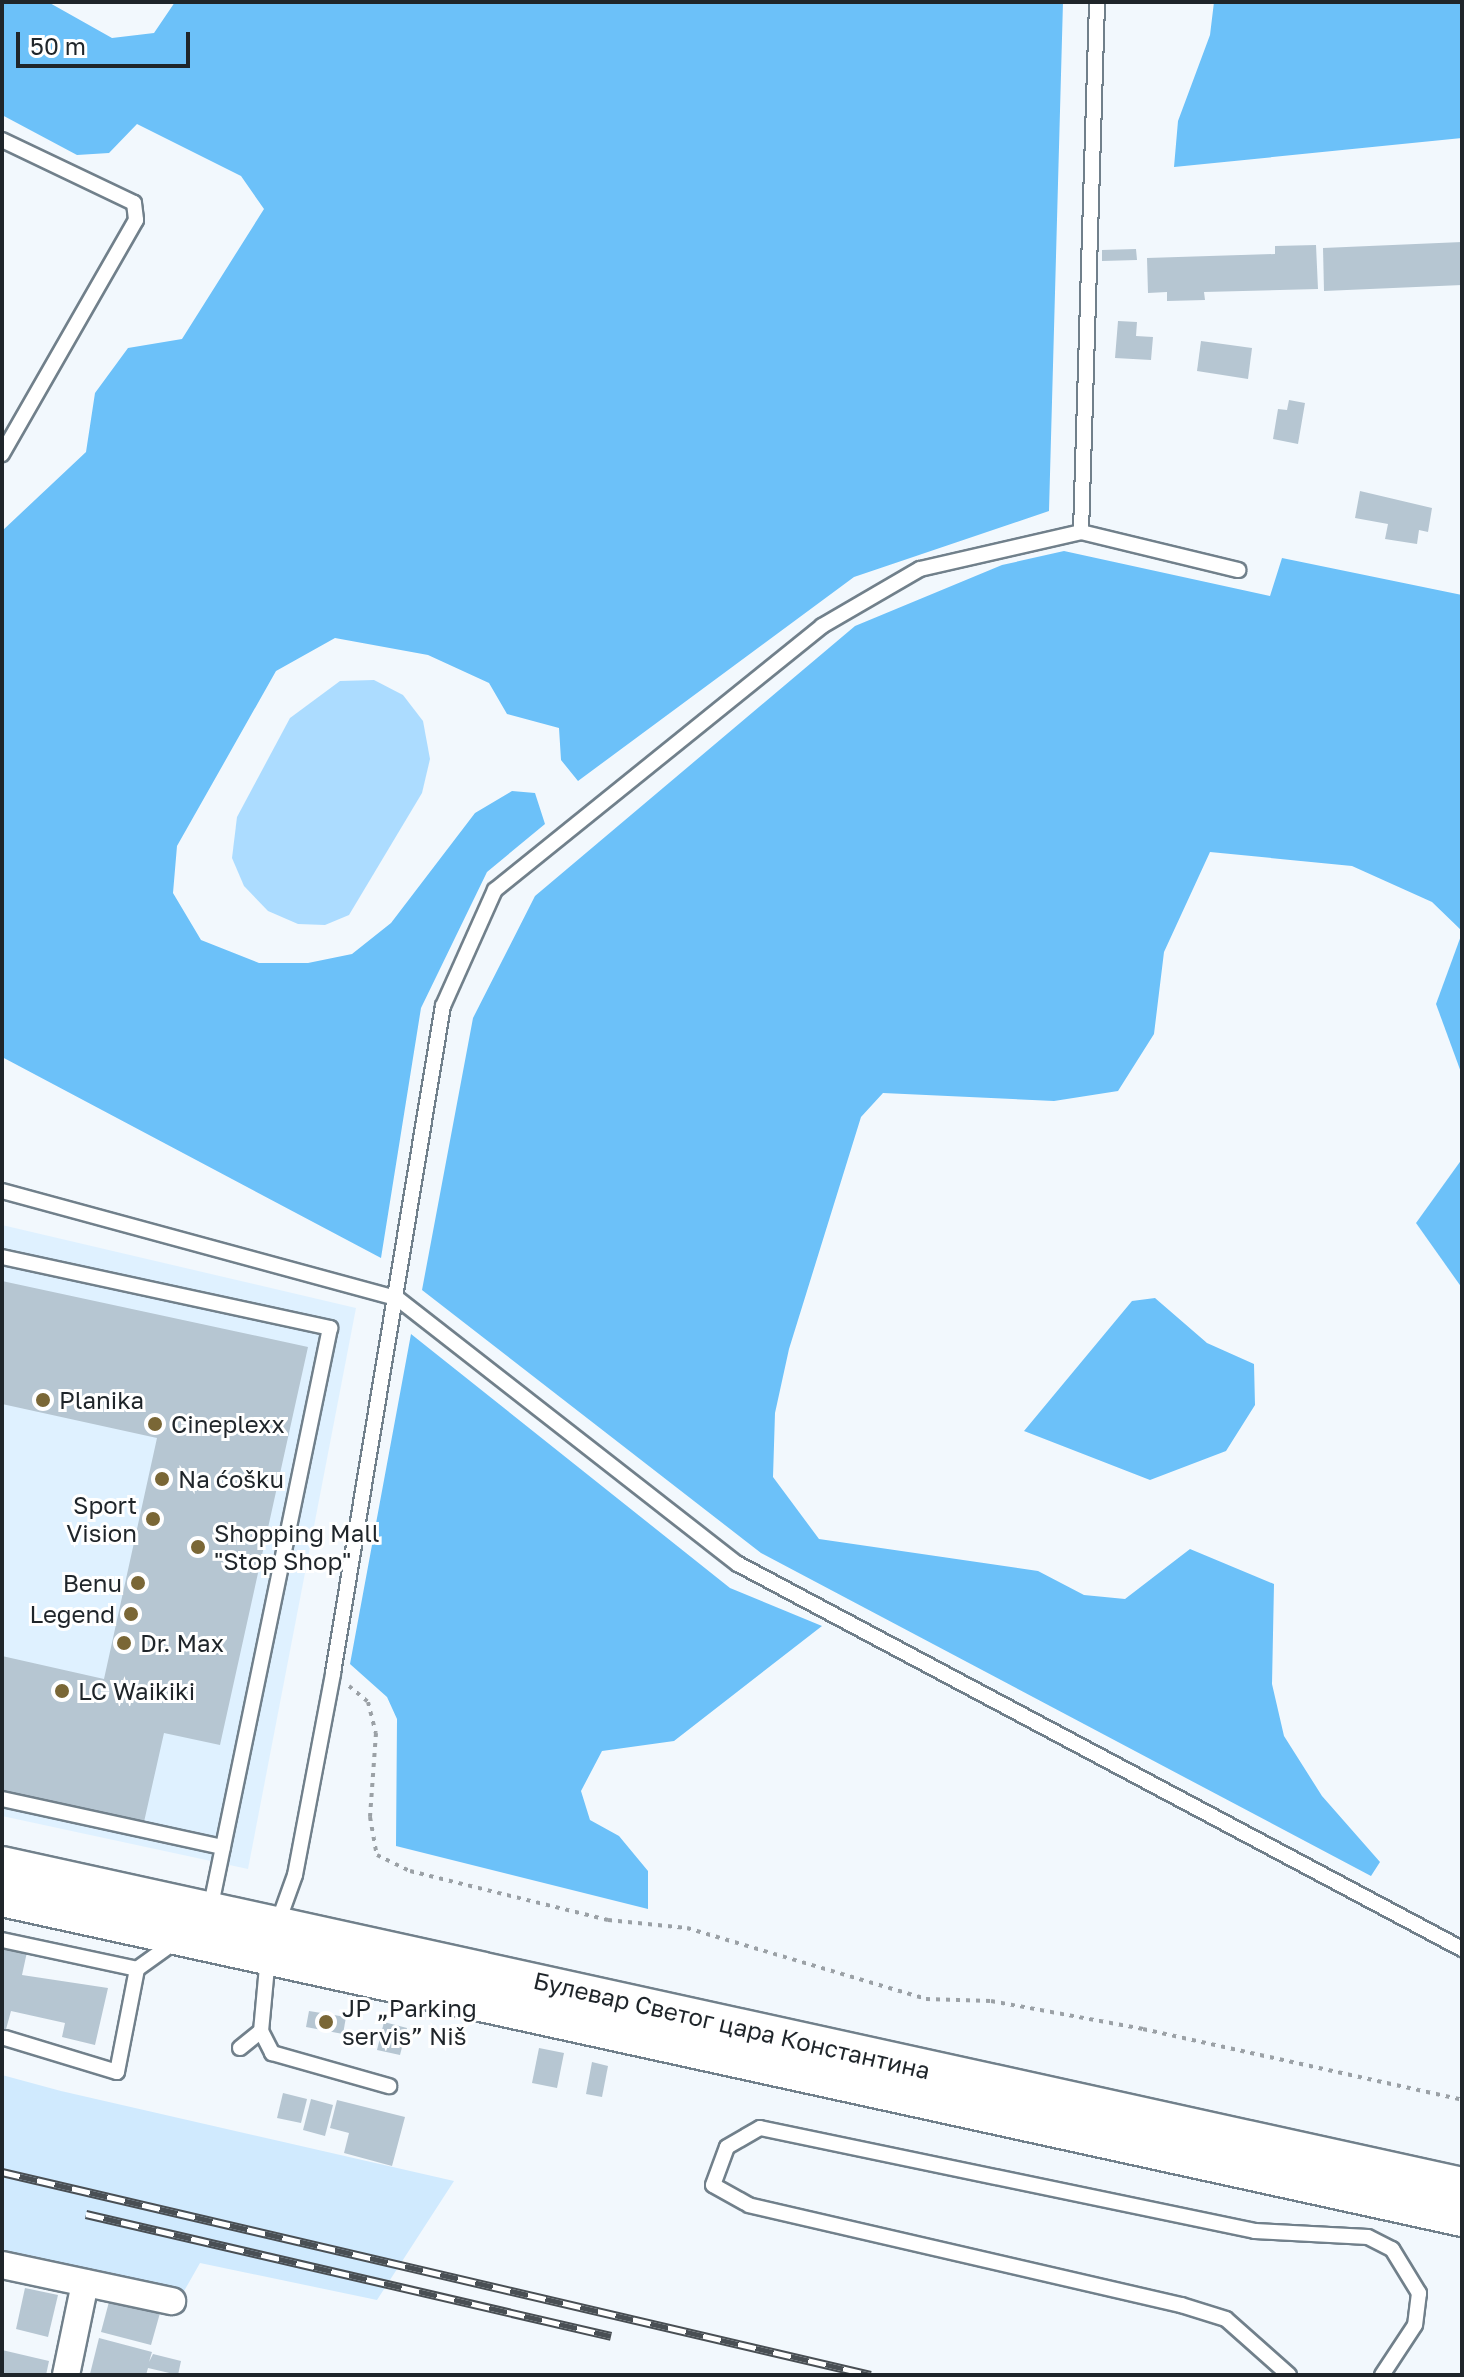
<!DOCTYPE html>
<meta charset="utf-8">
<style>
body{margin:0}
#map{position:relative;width:1464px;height:2377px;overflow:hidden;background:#f2f8fd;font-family:"Golos Text",sans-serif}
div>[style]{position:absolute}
.built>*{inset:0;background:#dff1ff}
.green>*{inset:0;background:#d0eafe}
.forest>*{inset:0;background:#6cc1f9}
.water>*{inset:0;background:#acdcff}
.building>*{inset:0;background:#b6c6d2}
.path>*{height:4px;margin-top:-2px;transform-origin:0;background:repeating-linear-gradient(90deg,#9ba1a6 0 4px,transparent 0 10px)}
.roads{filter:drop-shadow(2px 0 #71808b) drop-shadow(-2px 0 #71808b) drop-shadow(0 2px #71808b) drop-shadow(0 -2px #71808b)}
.service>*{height:14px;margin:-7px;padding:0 7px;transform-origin:7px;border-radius:7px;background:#fff}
.minor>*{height:26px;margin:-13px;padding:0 13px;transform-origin:13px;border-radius:13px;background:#fff}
.secondary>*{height:38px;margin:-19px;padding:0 19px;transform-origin:19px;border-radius:19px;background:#fff}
.rail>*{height:9px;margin-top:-4.5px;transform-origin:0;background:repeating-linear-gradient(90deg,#fff 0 18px,#494f54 0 36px);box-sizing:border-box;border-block:2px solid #494f54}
.dots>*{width:22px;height:22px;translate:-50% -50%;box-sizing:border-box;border:4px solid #fff;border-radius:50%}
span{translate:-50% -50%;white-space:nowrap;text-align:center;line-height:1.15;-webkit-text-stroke:6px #fff;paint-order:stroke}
.poi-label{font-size:24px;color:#1f252a}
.left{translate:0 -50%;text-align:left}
.right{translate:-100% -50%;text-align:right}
.street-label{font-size:24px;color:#1f252a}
.frame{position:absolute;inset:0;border:4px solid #1f252a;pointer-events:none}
.scale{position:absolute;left:16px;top:32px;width:174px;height:36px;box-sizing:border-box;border:4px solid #1f252a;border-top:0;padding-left:10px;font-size:24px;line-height:28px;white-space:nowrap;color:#1f252a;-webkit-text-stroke:6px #fff;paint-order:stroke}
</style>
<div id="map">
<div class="built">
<i style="clip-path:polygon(2px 1225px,356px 1308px,248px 1869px,2px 1816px)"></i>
</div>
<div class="green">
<i style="clip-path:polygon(2px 2075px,61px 2091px,454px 2181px,377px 2300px,200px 2263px,179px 2300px,2px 2261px)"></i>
</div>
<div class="forest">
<i style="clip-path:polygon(2px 2px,48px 2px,112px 38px,154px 33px,175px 2px,1063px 2px,1049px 511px,854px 577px,578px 781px,561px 760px,559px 728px,507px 714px,489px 683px,428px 655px,335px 638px,276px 671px,177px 846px,173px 893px,201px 940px,259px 963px,308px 963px,352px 954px,391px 923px,475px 813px,512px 791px,535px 793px,545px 824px,487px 872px,421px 1008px,381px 1258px,2px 1057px,2px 531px,86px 452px,95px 393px,128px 348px,182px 339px,264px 209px,241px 176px,137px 124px,109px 153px,77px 155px,2px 115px)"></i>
<i style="clip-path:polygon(1214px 2px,1462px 2px,1462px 138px,1174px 167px,1178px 121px,1210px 35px)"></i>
<i style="clip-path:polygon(1064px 551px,1270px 596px,1282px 558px,1462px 595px,1462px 931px,1432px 902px,1352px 866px,1210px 852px,1164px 952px,1154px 1034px,1118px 1091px,1054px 1101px,883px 1093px,861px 1117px,789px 1349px,775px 1413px,773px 1477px,819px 1539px,1038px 1571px,1084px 1595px,1125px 1599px,1190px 1549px,1274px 1584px,1272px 1684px,1284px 1736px,1322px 1796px,1380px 1862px,1371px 1876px,761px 1553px,422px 1290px,473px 1018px,535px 896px,855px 626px,1002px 565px)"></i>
<i style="clip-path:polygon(1462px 933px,1462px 1075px,1436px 1004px)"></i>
<i style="clip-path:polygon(1462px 1159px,1462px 1288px,1416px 1223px)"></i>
<i style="clip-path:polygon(1155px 1298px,1207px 1343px,1254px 1364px,1255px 1405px,1226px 1451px,1150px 1480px,1024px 1431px,1132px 1301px)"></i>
<i style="clip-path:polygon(411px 1334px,730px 1588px,822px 1626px,674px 1741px,602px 1751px,581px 1791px,590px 1820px,619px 1836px,648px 1871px,648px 1909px,396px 1846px,397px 1719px,387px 1697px,350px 1664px)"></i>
</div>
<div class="water">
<i style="clip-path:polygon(374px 680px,403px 695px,423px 721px,430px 759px,422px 793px,349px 915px,325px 925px,298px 924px,268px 911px,244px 886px,232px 858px,237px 817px,290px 718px,340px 681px)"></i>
</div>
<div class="building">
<i style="clip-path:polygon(1462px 242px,1462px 285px,1324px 291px,1323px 248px)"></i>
<i style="clip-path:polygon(1316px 245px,1318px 289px,1204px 292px,1205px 300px,1167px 301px,1167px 292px,1148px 293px,1147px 258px,1275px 254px,1275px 246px)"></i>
<i style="clip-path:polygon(1136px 249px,1137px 260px,1102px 261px,1102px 250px)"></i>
<i style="clip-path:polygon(1118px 321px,1137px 322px,1136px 336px,1153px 337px,1151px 360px,1115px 358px)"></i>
<i style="clip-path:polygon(1201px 341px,1252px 348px,1248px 379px,1197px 371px)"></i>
<i style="clip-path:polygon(1289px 400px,1305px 403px,1298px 444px,1273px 439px,1278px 409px,1287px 410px)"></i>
<i style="clip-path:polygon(1360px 491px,1432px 508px,1428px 532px,1419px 530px,1417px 544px,1385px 539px,1388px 524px,1355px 518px)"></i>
<i style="clip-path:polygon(2px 1281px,308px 1347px,220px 1745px,164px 1733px,144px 1822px,2px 1792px,2px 1656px,104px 1679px,157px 1438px,2px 1404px)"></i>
<i style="clip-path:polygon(2px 1946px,27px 1952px,22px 1975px,108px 1988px,95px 2045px,62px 2037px,65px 2023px,11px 2011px,2px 2044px)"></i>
<i style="clip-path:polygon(309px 2011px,346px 2017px,343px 2034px,306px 2027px)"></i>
<i style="clip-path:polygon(384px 2022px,407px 2028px,400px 2055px,377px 2050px)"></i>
<i style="clip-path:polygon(539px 2048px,564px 2053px,557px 2088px,532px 2083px)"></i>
<i style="clip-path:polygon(592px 2062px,608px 2066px,602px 2097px,586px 2094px)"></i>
<i style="clip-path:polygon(283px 2093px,307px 2099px,301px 2123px,277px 2118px)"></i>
<i style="clip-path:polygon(311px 2099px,333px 2105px,325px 2136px,303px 2130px)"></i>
<i style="clip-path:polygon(337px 2100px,405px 2117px,392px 2166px,344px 2153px,349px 2133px,330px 2128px)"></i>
<i style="clip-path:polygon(25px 2288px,58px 2295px,48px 2337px,16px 2329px)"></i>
<i style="clip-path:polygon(110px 2298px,162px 2306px,151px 2345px,101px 2332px)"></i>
<i style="clip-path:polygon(99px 2338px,152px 2352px,149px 2362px,153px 2354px,181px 2361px,178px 2375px,148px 2368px,146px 2375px,90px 2374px)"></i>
<i style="clip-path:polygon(2px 2350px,49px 2361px,46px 2375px,2px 2375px)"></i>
</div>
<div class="path">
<i style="left:349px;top:1686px;width:25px;rotate:40deg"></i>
<i style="left:368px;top:1702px;width:32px;rotate:76deg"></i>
<i style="left:376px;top:1733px;width:84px;rotate:94.1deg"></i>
<i style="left:370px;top:1817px;width:39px;rotate:80deg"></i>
<i style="left:377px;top:1855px;width:37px;rotate:26deg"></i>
<i style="left:410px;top:1871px;width:204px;rotate:13.9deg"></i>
<i style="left:608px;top:1920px;width:79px;rotate:5.8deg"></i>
<i style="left:687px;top:1928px;width:249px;rotate:16.5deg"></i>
<i style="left:926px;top:1999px;width:65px;rotate:1.8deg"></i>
<i style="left:991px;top:2001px;width:155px;rotate:10.4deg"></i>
<i style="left:1143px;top:2029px;width:327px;rotate:12.5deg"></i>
</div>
<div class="roads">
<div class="service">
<i style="left:2px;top:140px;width:146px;rotate:25.5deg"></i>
<i style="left:134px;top:203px;width:17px;rotate:83deg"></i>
<i style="left:136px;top:220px;width:270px;rotate:119.8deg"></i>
<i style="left:1081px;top:532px;width:530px;rotate:-88.27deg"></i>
<i style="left:2px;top:1191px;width:409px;rotate:15.2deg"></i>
<i style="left:397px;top:1298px;width:432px;rotate:38deg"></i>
<i style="left:738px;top:1564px;width:820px;rotate:28deg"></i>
<i style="left:2px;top:1257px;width:336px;rotate:12.2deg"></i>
<i style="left:330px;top:1328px;width:594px;rotate:101.65deg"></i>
<i style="left:2px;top:1799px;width:226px;rotate:12.3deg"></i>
<i style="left:277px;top:1925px;width:53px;rotate:-70.2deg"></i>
<i style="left:295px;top:1875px;width:206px;rotate:-79.3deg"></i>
<i style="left:333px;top:1673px;width:676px;rotate:-80.64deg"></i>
<i style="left:443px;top:1006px;width:127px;rotate:-65.9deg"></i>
<i style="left:495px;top:890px;width:420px;rotate:-38.9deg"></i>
<i style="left:822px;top:626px;width:113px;rotate:-30.2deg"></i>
<i style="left:920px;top:569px;width:165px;rotate:-12.9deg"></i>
<i style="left:1081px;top:532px;width:162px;rotate:13.6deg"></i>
<i style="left:2px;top:1940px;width:138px;rotate:12.1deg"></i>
<i style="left:268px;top:1956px;width:75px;rotate:95.3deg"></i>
<i style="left:261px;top:2031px;width:25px;rotate:63deg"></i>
<i style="left:272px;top:2053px;width:122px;rotate:15.8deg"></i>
<i style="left:5px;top:2038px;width:117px;rotate:16.9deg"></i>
<i style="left:117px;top:2072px;width:105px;rotate:-79deg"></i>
<i style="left:137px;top:1969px;width:48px;rotate:-35.7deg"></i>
<i style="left:240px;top:2048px;width:27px;rotate:-39deg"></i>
<i style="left:1289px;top:2375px;width:84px;rotate:-138.4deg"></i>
<i style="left:1226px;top:2319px;width:47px;rotate:-162.7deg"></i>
<i style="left:1181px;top:2305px;width:443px;rotate:-167deg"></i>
<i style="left:749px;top:2205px;width:41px;rotate:-150.9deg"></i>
<i style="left:713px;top:2185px;width:40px;rotate:-69.8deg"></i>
<i style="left:727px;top:2147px;width:38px;rotate:-30deg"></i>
<i style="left:760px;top:2128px;width:506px;rotate:11.75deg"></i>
<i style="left:1255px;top:2231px;width:113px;rotate:3deg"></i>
<i style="left:1368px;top:2237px;width:27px;rotate:27deg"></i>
<i style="left:1392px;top:2249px;width:52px;rotate:58.5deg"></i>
<i style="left:1419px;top:2293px;width:32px;rotate:97deg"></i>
<i style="left:1415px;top:2325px;width:60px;rotate:123.4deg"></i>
</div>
<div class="minor">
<i style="left:2px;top:2265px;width:174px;rotate:12deg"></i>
<i style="left:66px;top:2375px;width:94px;rotate:-78.3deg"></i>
</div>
<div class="secondary">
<i style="left:2px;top:1866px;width:1495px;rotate:12.4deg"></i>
<i style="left:2px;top:1897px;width:1495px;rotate:12.36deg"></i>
</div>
</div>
<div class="rail">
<i style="left:2px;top:2172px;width:892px;rotate:13.15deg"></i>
<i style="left:86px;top:2214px;width:539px;rotate:13.08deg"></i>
</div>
<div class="dots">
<i style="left:43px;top:1400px;background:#7a6736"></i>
<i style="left:155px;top:1424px;background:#7a6736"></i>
<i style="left:162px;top:1479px;background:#7a6736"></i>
<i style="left:153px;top:1519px;background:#7a6736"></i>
<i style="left:198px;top:1547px;background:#7a6736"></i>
<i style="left:138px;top:1583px;background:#7a6736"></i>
<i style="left:131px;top:1614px;background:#7a6736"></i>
<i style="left:124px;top:1643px;background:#7a6736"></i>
<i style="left:62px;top:1691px;background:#7a6736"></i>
<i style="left:326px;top:2022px;background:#7a6736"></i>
</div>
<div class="poi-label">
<span class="left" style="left:59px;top:1400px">Planika</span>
<span class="left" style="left:171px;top:1424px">Cineplexx</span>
<span class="left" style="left:178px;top:1479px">Na ćošku</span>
<span class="right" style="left:137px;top:1519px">Sport<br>Vision</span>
<span class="left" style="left:214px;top:1547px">Shopping Mall<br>"Stop Shop"</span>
<span class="right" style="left:122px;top:1583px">Benu</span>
<span class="right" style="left:115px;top:1614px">Legend</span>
<span class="left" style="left:140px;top:1643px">Dr. Max</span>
<span class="left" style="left:78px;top:1691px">LC Waikiki</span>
<span class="left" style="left:342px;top:2022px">JP „Parking<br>servis” Niš</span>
</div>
<div class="street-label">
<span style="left:732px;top:2025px;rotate:13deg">Булевар Светог цара Константина</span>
</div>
<div class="frame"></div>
<div class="scale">50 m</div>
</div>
